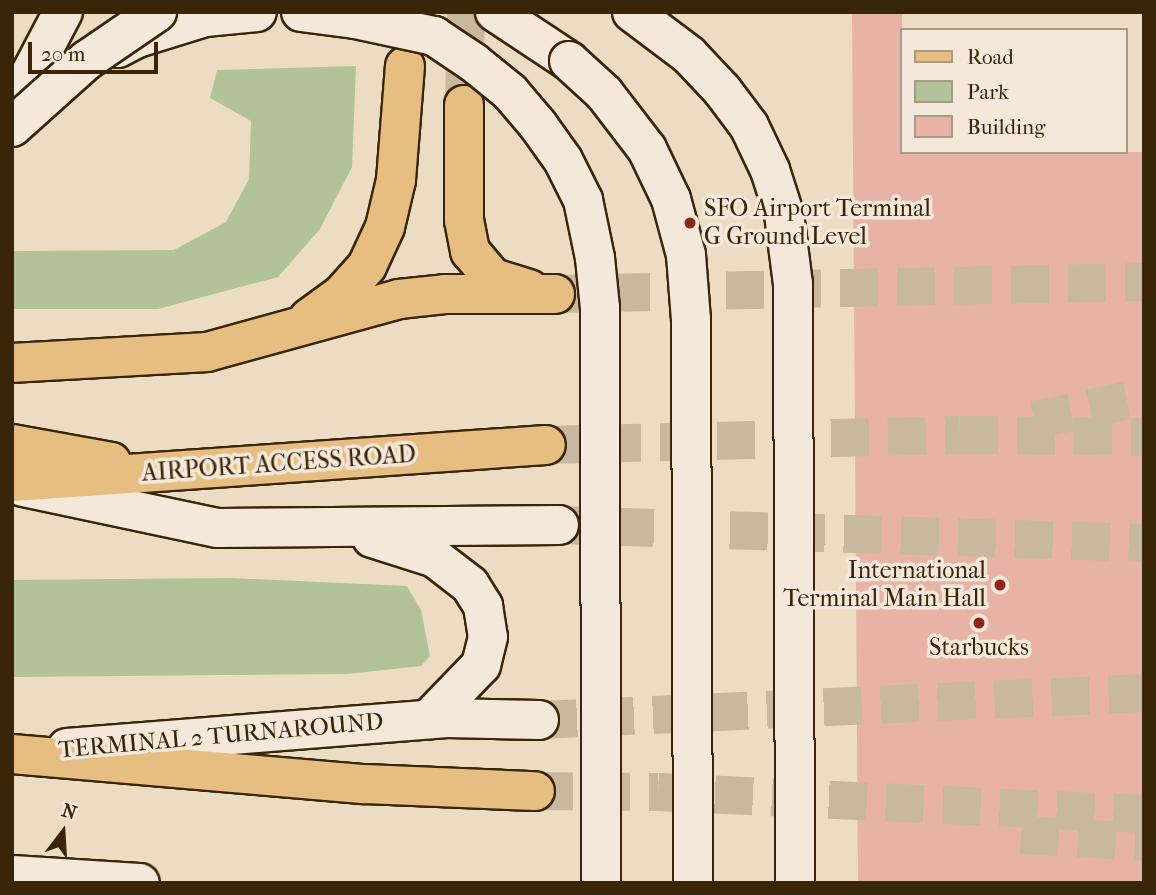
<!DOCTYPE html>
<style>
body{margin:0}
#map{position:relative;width:1156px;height:895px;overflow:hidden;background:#ecdcc4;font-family:"IM FELL French Canon",serif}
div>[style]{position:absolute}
.green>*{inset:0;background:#b2c299}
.building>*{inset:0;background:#e8b3a6}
.secondary-tunnel>*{height:38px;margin-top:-19px;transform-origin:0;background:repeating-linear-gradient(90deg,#c8b89f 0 38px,transparent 0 57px)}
.primary-tunnel>*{height:38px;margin-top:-19px;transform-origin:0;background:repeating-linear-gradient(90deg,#c8b89f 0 38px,transparent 0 57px)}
.roads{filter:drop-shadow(2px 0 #392609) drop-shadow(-2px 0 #392609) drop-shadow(0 2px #392609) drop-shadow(0 -2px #392609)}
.secondary>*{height:38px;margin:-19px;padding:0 19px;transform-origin:19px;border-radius:19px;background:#f3e8d9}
.primary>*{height:38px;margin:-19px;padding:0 19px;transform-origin:19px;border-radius:19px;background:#e6be82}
.bridges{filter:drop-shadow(2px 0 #392609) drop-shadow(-2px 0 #392609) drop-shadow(0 2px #392609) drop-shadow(0 -2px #392609)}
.secondary-bridge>*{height:38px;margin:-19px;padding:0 19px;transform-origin:19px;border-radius:19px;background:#f3e8d9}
.dots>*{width:19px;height:19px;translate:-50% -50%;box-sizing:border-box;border:4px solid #f3e8d9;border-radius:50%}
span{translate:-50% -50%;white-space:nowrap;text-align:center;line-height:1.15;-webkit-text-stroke:7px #f3e8d9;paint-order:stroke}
.poi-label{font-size:24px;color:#392609}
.left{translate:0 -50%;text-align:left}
.right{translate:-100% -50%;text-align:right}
.street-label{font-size:24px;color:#392609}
.frame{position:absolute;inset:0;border:14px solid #392609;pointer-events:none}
.legend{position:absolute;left:900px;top:28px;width:228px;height:126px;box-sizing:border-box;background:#f3e8d9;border:2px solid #a99a86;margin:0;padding:9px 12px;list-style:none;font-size:21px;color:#392609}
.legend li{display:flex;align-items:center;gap:14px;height:35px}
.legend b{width:35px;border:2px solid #a99a86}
.north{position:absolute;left:28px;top:797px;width:70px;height:70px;-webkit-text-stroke:5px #f3e8d9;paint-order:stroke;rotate:17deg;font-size:19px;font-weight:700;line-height:28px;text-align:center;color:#392609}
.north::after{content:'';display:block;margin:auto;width:24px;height:32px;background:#392609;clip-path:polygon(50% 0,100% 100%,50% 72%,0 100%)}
.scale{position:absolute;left:28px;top:42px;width:130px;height:32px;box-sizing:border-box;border:4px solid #392609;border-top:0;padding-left:9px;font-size:21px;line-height:24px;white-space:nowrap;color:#392609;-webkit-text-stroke:5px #f3e8d9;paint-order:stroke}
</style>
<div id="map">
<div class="green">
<i style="clip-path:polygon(356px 66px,352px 167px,320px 229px,278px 277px,158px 309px,12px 309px,12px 251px,174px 250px,226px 222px,249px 179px,251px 121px,210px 98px,217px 70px)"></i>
<i style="clip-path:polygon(229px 578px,407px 586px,421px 610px,430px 656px,421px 666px,347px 674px,12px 677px,12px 580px)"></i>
</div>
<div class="building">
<i style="clip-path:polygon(852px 12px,902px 12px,902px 152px,1144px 152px,1144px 883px,858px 883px)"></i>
</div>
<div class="secondary-tunnel">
<i style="left:559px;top:525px;width:585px;rotate:1.76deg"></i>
<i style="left:539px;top:720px;width:606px;rotate:-2.56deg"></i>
</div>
<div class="primary-tunnel">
<i style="left:464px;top:105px;width:93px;rotate:-88.8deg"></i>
<i style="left:555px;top:294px;width:589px;rotate:-1.17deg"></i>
<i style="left:1034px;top:420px;width:112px;rotate:-11.8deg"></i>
<i style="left:546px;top:445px;width:414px;rotate:-1.4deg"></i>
<i style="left:960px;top:435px;width:184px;rotate:0.6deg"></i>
<i style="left:535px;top:791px;width:123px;rotate:0.5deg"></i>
<i style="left:658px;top:792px;width:486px;rotate:2.6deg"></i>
<i style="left:1021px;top:835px;width:123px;rotate:3.3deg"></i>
</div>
<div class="roads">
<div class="secondary">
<i style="left:495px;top:12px;width:89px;rotate:33.5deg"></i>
<i style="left:118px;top:48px;width:21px;rotate:-28deg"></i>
<i style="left:137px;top:38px;width:71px;rotate:-17.2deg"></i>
<i style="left:205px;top:17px;width:52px;rotate:-5.5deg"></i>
<i style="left:12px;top:109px;width:110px;rotate:-62.3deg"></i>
<i style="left:23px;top:487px;width:199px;rotate:11.9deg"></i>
<i style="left:218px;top:528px;width:341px;rotate:-0.5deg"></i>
<i style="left:372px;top:538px;width:66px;rotate:17.6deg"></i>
<i style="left:435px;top:558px;width:44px;rotate:37.6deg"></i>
<i style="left:470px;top:585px;width:25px;rotate:58deg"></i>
<i style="left:483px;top:606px;width:31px;rotate:81deg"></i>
<i style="left:488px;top:637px;width:29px;rotate:104deg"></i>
<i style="left:481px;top:665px;width:75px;rotate:133.9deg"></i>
<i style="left:67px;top:748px;width:381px;rotate:-4.5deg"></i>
<i style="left:447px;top:718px;width:92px;rotate:1.2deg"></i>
<i style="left:12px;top:875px;width:128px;rotate:3.6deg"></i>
</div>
<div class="primary">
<i style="left:464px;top:105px;width:115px;rotate:90deg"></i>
<i style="left:464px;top:220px;width:32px;rotate:79deg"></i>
<i style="left:470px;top:251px;width:35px;rotate:50deg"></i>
<i style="left:493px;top:278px;width:38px;rotate:17deg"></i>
<i style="left:309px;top:318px;width:39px;rotate:-36deg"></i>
<i style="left:341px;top:295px;width:39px;rotate:-48deg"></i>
<i style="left:367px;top:266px;width:43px;rotate:-65.2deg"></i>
<i style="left:385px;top:227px;width:48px;rotate:-76.8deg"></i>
<i style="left:396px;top:180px;width:114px;rotate:-85.5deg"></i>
<i style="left:12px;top:363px;width:195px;rotate:-3.2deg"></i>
<i style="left:207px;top:352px;width:199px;rotate:-15.4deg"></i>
<i style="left:399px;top:299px;width:46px;rotate:-6.2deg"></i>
<i style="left:445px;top:294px;width:110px"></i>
<i style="left:12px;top:444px;width:101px;rotate:10.3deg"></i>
<i style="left:12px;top:482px;width:535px;rotate:-3.96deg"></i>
<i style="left:12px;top:754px;width:354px;rotate:4.9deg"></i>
<i style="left:365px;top:784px;width:170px;rotate:2.4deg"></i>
</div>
</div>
<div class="bridges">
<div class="secondary-bridge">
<i style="left:301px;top:12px;width:54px;rotate:7.4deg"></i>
<i style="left:355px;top:19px;width:81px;rotate:12.1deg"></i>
<i style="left:434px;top:36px;width:47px;rotate:33.7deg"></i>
<i style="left:473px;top:62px;width:48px;rotate:39deg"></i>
<i style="left:510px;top:92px;width:43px;rotate:49.7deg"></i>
<i style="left:538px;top:125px;width:43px;rotate:54.5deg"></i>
<i style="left:563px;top:160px;width:45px;rotate:63.4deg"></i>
<i style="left:583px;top:200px;width:59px;rotate:78.3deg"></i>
<i style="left:595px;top:258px;width:50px;rotate:84.3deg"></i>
<i style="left:600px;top:308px;width:575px;rotate:89.9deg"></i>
<i style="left:632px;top:12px;width:71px;rotate:37deg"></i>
<i style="left:689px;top:55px;width:48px;rotate:46.7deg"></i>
<i style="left:722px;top:90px;width:45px;rotate:53.1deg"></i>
<i style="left:749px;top:126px;width:49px;rotate:64.5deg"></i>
<i style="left:770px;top:170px;width:46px;rotate:72.3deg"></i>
<i style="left:784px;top:214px;width:71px;rotate:82.7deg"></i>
<i style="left:793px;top:284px;width:599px;rotate:89.81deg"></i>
<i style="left:569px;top:61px;width:47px;rotate:42.4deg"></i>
<i style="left:604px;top:93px;width:71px;rotate:52.5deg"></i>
<i style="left:647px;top:149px;width:55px;rotate:64.4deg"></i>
<i style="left:671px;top:199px;width:58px;rotate:75deg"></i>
<i style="left:686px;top:255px;width:65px;rotate:85.6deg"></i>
<i style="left:691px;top:320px;width:563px;rotate:89.8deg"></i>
<i style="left:12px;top:127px;width:101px;rotate:-41.8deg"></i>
<i style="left:87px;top:60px;width:85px;rotate:-34.4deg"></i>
</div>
</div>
<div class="dots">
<i style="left:690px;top:223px;background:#8f2418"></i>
<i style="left:1000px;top:585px;background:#8f2418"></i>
<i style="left:979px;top:623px;background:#8f2418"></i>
</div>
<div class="poi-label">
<span class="left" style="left:704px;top:223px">SFO Airport Terminal<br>G Ground Level</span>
<span class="right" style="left:986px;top:585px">International<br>Terminal Main Hall</span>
<span style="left:979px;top:648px">Starbucks</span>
</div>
<div class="street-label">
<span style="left:279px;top:464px;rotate:-4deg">AIRPORT ACCESS ROAD</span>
<span style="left:221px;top:736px;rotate:-5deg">TERMINAL 2 TURNAROUND</span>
</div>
<div class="frame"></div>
<ul class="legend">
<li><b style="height:9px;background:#e6be82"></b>Road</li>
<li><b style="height:19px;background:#b2c299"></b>Park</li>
<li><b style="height:19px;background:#e8b3a6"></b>Building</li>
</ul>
<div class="north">N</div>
<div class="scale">20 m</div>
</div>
